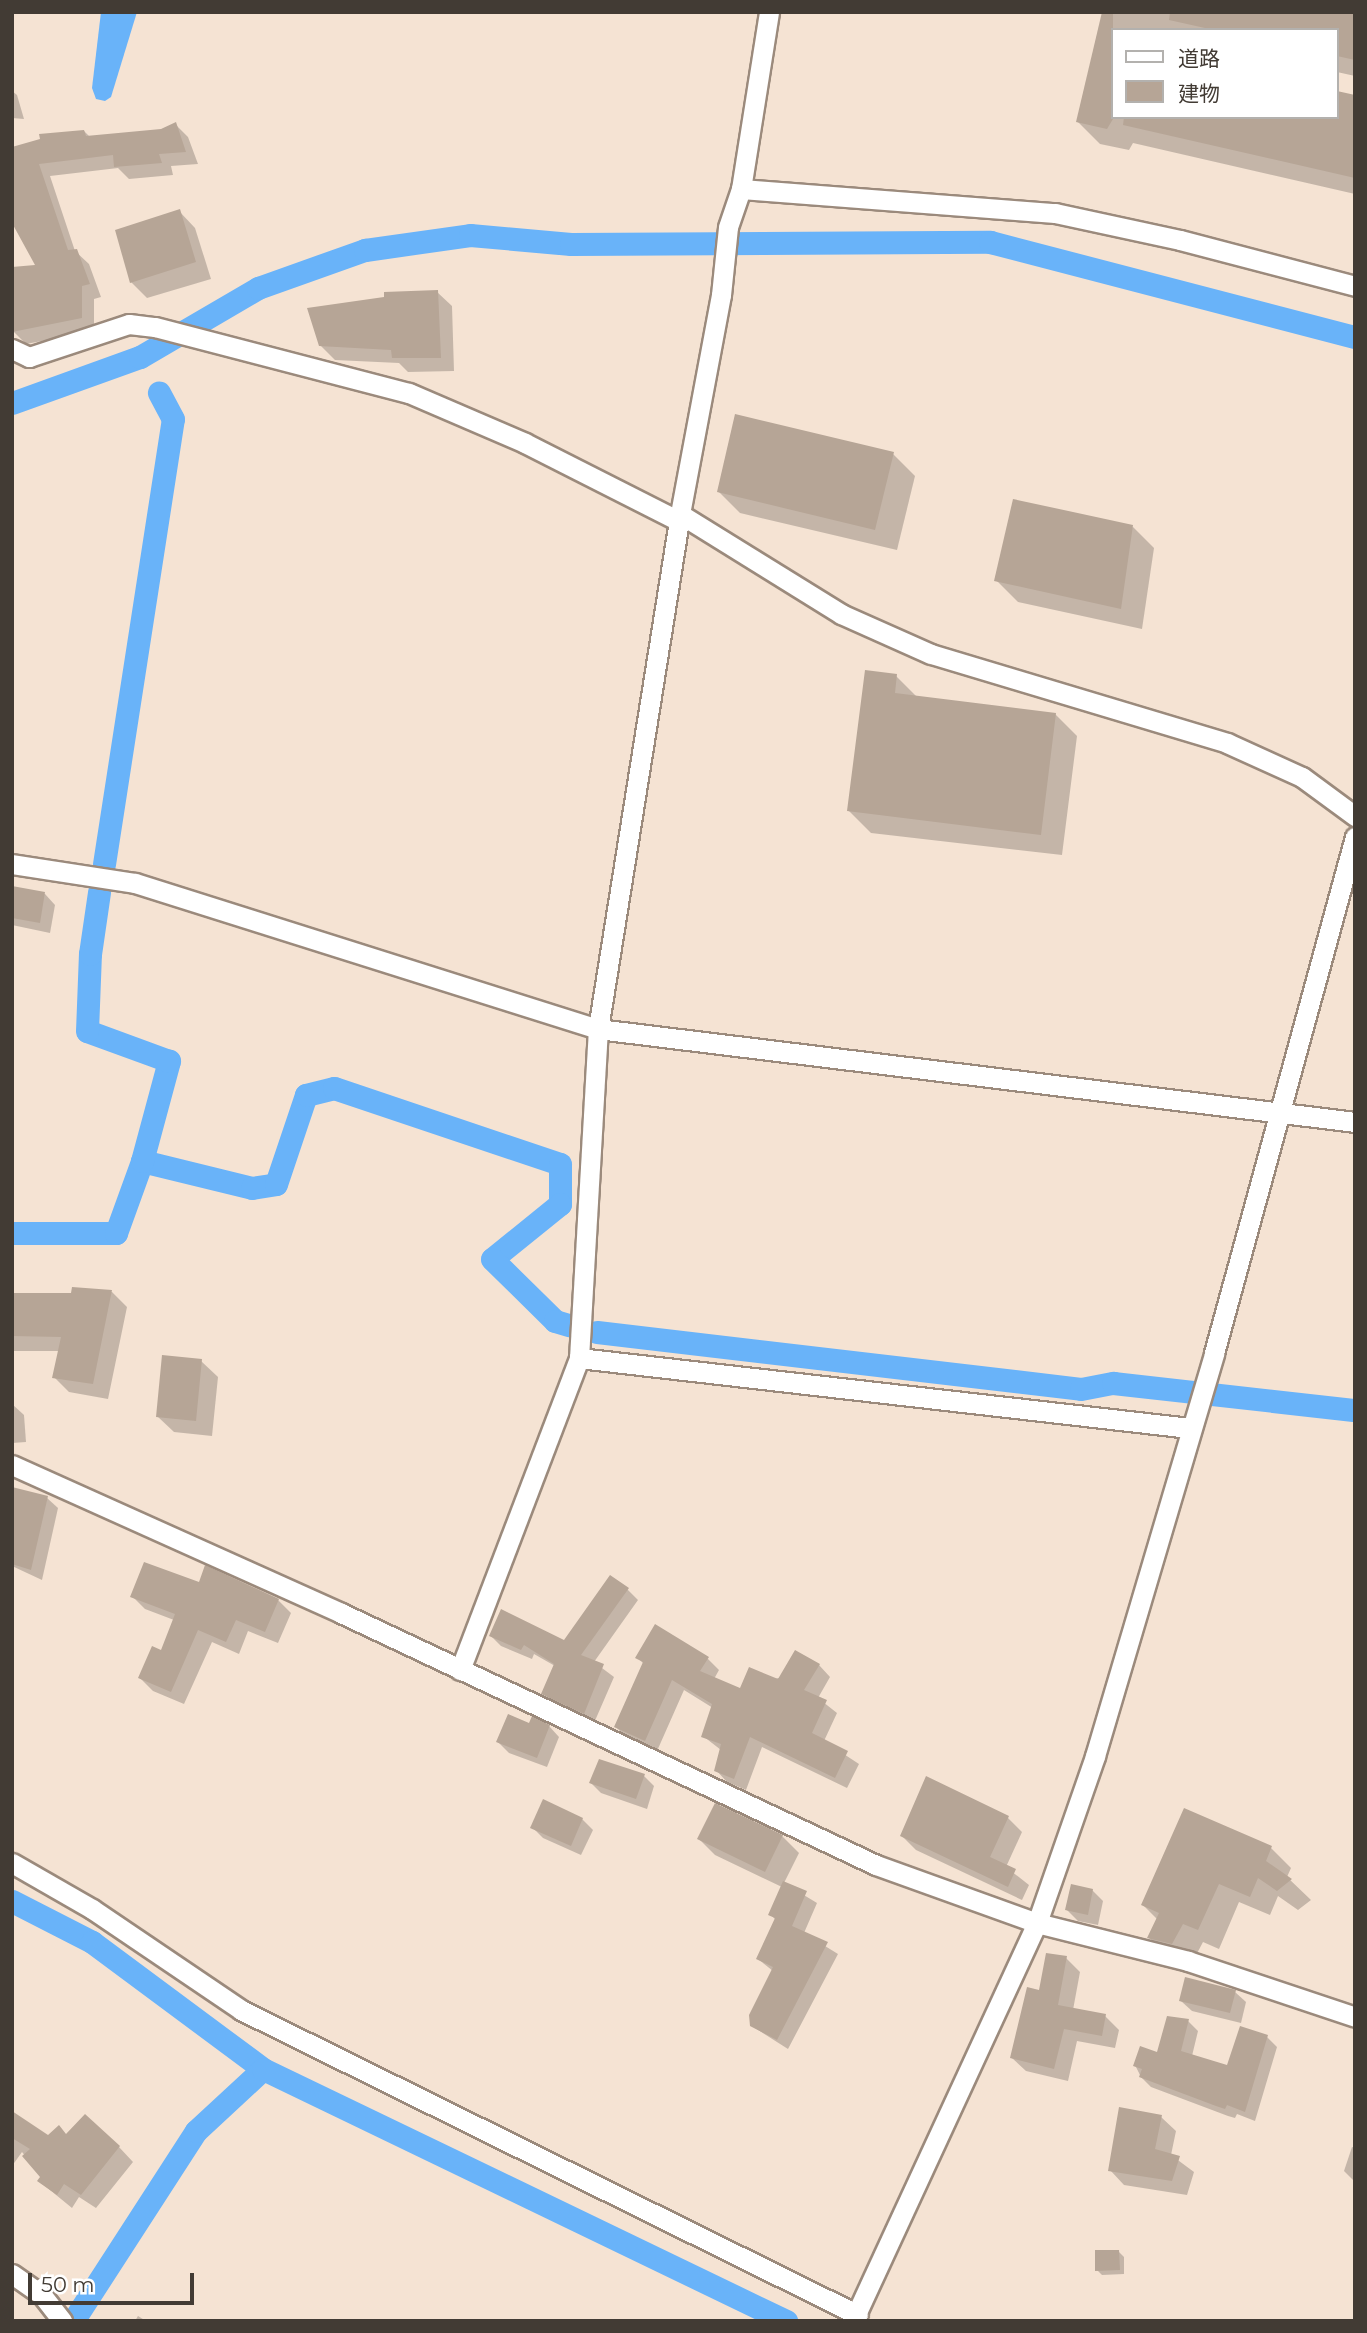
<!DOCTYPE html>
<meta charset="utf-8">
<style>
body{margin:0}
#map{position:relative;width:1367px;height:2333px;overflow:hidden;background:#f5e3d3;font-family:Montserrat,"Noto Sans JP",sans-serif}
div>[style]{position:absolute}
.water>*{inset:0;background:#69b3f9}
.shadow>*{inset:0;background:#0003}
.canal>*{height:23px;margin:-11.5px;padding:0 11.5px;transform-origin:11.5px;border-radius:11.5px;background:#69b3f9}
.building>*{inset:0;background:#b6a596}
.roads{filter:drop-shadow(2px 0 #9b8a7c) drop-shadow(-2px 0 #9b8a7c) drop-shadow(0 2px #9b8a7c) drop-shadow(0 -2px #9b8a7c)}
.street>*{height:19px;margin:-9.5px;padding:0 9.5px;transform-origin:9.5px;border-radius:9.5px;background:#fff}
span{translate:-50% -50%;white-space:nowrap;text-align:center;line-height:1.15;-webkit-text-stroke:5px #fff;paint-order:stroke}
.frame{position:absolute;inset:0;border:14px solid #423b34;pointer-events:none}
.legend{position:absolute;left:1111px;top:28px;width:228px;height:91px;box-sizing:border-box;background:#fff;border:2px solid #b3b1ae;margin:0;padding:9px 12px;list-style:none;font-size:21px;color:#423b34}
.legend li{display:flex;align-items:center;gap:14px;height:35px}
.legend b{width:35px;border:2px solid #b3b1ae}
.scale{position:absolute;left:28px;top:2273px;width:166px;height:32px;box-sizing:border-box;border:4px solid #423b34;border-top:0;padding-left:9px;font-size:21px;line-height:24px;white-space:nowrap;color:#423b34;-webkit-text-stroke:5px #fff;paint-order:stroke}
</style>
<div id="map">
<div class="water">
<i style="clip-path:polygon(101px 12px,137px 12px,111px 97px,105px 101px,96px 99px,92px 88px)"></i>
</div>
<div class="shadow">
<i style="clip-path:polygon(1104px 12px,1355px 12px,1355px 76px,1337px 72px,1337px 30px,1113px 30px,1113px 117px,1337px 117px,1355px 96px,1355px 194px,1133px 143px,1129px 150px,1100px 144px,1078px 122px)"></i>
<i style="clip-path:polygon(12px 91px,17px 95px,24px 119px,12px 118px)"></i>
<i style="clip-path:polygon(175px 124px,188px 137px,198px 164px,171px 166px,173px 175px,129px 179px,118px 168px,50px 176px,75px 251px,89px 264px,101px 297px,94px 299px,94px 331px,26px 344px,13px 331px,38px 266px,12px 149px,84px 131px,90px 137px,162px 130px)"></i>
<i style="clip-path:polygon(179px 211px,195px 228px,211px 279px,147px 298px,131px 282px)"></i>
<i style="clip-path:polygon(437px 292px,452px 306px,454px 371px,408px 372px,399px 363px,335px 360px,320px 345px)"></i>
<i style="clip-path:polygon(893px 454px,915px 476px,897px 550px,740px 513px,718px 491px)"></i>
<i style="clip-path:polygon(1133px 527px,1154px 548px,1142px 629px,1018px 602px,996px 580px)"></i>
<i style="clip-path:polygon(896px 676px,918px 698px,1055px 714px,1077px 736px,1062px 855px,871px 833px,849px 811px)"></i>
<i style="clip-path:polygon(12px 888px,45px 894px,55px 905px,50px 933px,12px 925px)"></i>
<i style="clip-path:polygon(112px 1292px,127px 1307px,108px 1399px,69px 1392px,54px 1377px,60px 1351px,12px 1351px,12px 1295px)"></i>
<i style="clip-path:polygon(201px 1361px,218px 1377px,212px 1436px,174px 1432px,157px 1416px)"></i>
<i style="clip-path:polygon(12px 1404px,24px 1415px,26px 1442px,12px 1443px)"></i>
<i style="clip-path:polygon(47px 1498px,58px 1508px,42px 1580px,12px 1566px,12px 1544px)"></i>
<i style="clip-path:polygon(200px 1584px,278px 1600px,291px 1613px,278px 1643px,248px 1631px,239px 1654px,212px 1642px,184px 1704px,153px 1691px,140px 1678px,162px 1653px,174px 1620px,145px 1609px,132px 1596px)"></i>
<i style="clip-path:polygon(627px 1589px,638px 1600px,594px 1662px,614px 1677px,594px 1723px,554px 1704px,543px 1693px,555px 1666px,534px 1654px,532px 1659px,501px 1646px,491px 1636px,564px 1642px)"></i>
<i style="clip-path:polygon(637px 1657px,708px 1659px,719px 1670px,714px 1679px,741px 1690px,819px 1665px,830px 1677px,818px 1698px,837px 1713px,824px 1741px,859px 1764px,847px 1788px,762px 1747px,746px 1790px,727px 1782px,716px 1770px,721px 1750px,703px 1736px,713px 1708px,684px 1690px,657px 1751px,627px 1738px,616px 1727px,644px 1664px)"></i>
<i style="clip-path:polygon(530px 1725px,549px 1726px,559px 1737px,547px 1767px,509px 1753px,498px 1742px)"></i>
<i style="clip-path:polygon(644px 1776px,654px 1786px,647px 1809px,601px 1793px,591px 1783px)"></i>
<i style="clip-path:polygon(1008px 1818px,1022px 1832px,1006px 1867px,1029px 1885px,1022px 1900px,916px 1850px,902px 1836px)"></i>
<i style="clip-path:polygon(582px 1819px,593px 1830px,581px 1855px,543px 1838px,532px 1827px)"></i>
<i style="clip-path:polygon(782px 1836px,799px 1853px,784px 1883px,817px 1903px,804px 1933px,838px 1954px,788px 2049px,752px 2026px,773px 1971px,758px 1959px,776px 1920px,770px 1914px,782px 1887px,715px 1855px,699px 1839px)"></i>
<i style="clip-path:polygon(1271px 1848px,1291px 1868px,1287px 1877px,1311px 1900px,1298px 1910px,1278px 1896px,1270px 1915px,1239px 1902px,1219px 1949px,1203px 1942px,1192px 1963px,1169px 1957px,1149px 1938px,1158px 1920px,1143px 1905px)"></i>
<i style="clip-path:polygon(1092px 1890px,1103px 1901px,1098px 1925px,1078px 1921px,1067px 1910px)"></i>
<i style="clip-path:polygon(1066px 1958px,1080px 1972px,1073px 2010px,1105px 2016px,1119px 2030px,1115px 2048px,1077px 2041px,1068px 2081px,1026px 2071px,1012px 2058px,1041px 1992px)"></i>
<i style="clip-path:polygon(1235px 1992px,1246px 2002px,1241px 2023px,1192px 2011px,1181px 2001px)"></i>
<i style="clip-path:polygon(1188px 2021px,1198px 2031px,1192px 2056px,1228px 2067px,1267px 2037px,1277px 2047px,1255px 2121px,1237px 2114px,1235px 2118px,1228px 2116px,1151px 2087px,1141px 2077px,1135px 2065px,1158px 2054px)"></i>
<i style="clip-path:polygon(12px 2113px,48px 2137px,67px 2135px,119px 2147px,133px 2162px,96px 2208px,79px 2197px,72px 2208px,39px 2181px,42px 2177px,22px 2152px,12px 2166px)"></i>
<i style="clip-path:polygon(1161px 2117px,1176px 2131px,1171px 2155px,1194px 2172px,1187px 2195px,1124px 2185px,1110px 2170px)"></i>
<i style="clip-path:polygon(1352px 2147px,1355px 2148px,1355px 2182px,1344px 2171px)"></i>
<i style="clip-path:polygon(1119px 2252px,1124px 2257px,1124px 2274px,1102px 2275px,1097px 2270px)"></i>
<i style="clip-path:polygon(138px 2316px,146px 2321px,135px 2321px)"></i>
</div>
<div class="canal">
<i style="left:12px;top:403px;width:136px;rotate:-19.8deg"></i>
<i style="left:140px;top:357px;width:137px;rotate:-30.3deg"></i>
<i style="left:258px;top:288px;width:114px;rotate:-19.6deg"></i>
<i style="left:365px;top:250px;width:106px;rotate:-8.1deg"></i>
<i style="left:470px;top:235px;width:101px;rotate:5.1deg"></i>
<i style="left:571px;top:244px;width:419px;rotate:-0.3deg"></i>
<i style="left:990px;top:242px;width:377px;rotate:14.6deg"></i>
<i style="left:104px;top:864px;width:450px;rotate:-81.2deg"></i>
<i style="left:173px;top:419px;width:30px;rotate:-118deg"></i>
<i style="left:142px;top:1161px;width:113px;rotate:13.8deg"></i>
<i style="left:252px;top:1188px;width:24px;rotate:-9deg"></i>
<i style="left:276px;top:1184px;width:94px;rotate:-71.4deg"></i>
<i style="left:306px;top:1095px;width:29px;rotate:-14deg"></i>
<i style="left:334px;top:1088px;width:238px;rotate:18.6deg"></i>
<i style="left:560px;top:1164px;width:40px;rotate:90deg"></i>
<i style="left:560px;top:1204px;width:87px;rotate:141deg"></i>
<i style="left:492px;top:1259px;width:88px;rotate:44.5deg"></i>
<i style="left:555px;top:1321px;width:14px;rotate:17deg"></i>
<i style="left:12px;top:1233px;width:104px"></i>
<i style="left:116px;top:1233px;width:77px;rotate:-70.1deg"></i>
<i style="left:142px;top:1161px;width:104px;rotate:-74.9deg"></i>
<i style="left:169px;top:1061px;width:87px;rotate:-159.9deg"></i>
<i style="left:87px;top:1031px;width:77px;rotate:-87.8deg"></i>
<i style="left:90px;top:954px;width:63px;rotate:-81.7deg"></i>
<i style="left:597px;top:1332px;width:487px;rotate:6.7deg"></i>
<i style="left:1081px;top:1389px;width:33px;rotate:-11deg"></i>
<i style="left:1113px;top:1383px;width:244px;rotate:6.4deg"></i>
<i style="left:12px;top:1901px;width:90px;rotate:27.1deg"></i>
<i style="left:92px;top:1942px;width:213px;rotate:36.6deg"></i>
<i style="left:73px;top:2321px;width:226px;rotate:-57.1deg"></i>
<i style="left:196px;top:2131px;width:91px;rotate:-42.8deg"></i>
<i style="left:263px;top:2069px;width:581px;rotate:25.73deg"></i>
</div>
<div class="building">
<i style="clip-path:polygon(1102px 12px,1113px 12px,1113px 119px,1107px 129px,1076px 122px)"></i>
<i style="clip-path:polygon(1170px 12px,1355px 12px,1355px 60px,1337px 56px,1337px 30px,1214px 30px,1169px 20px)"></i>
<i style="clip-path:polygon(1337px 91px,1355px 95px,1355px 178px,1123px 125px,1124px 117px,1337px 117px)"></i>
<i style="clip-path:polygon(176px 122px,186px 152px,159px 154px,162px 163px,114px 167px,113px 155px,39px 164px,68px 250px,77px 249px,90px 284px,82px 286px,82px 318px,12px 332px,12px 267px,35px 265px,12px 223px,12px 147px,40px 139px,39px 134px,84px 130px,86px 136px,161px 129px)"></i>
<i style="clip-path:polygon(180px 209px,196px 262px,130px 283px,115px 230px)"></i>
<i style="clip-path:polygon(438px 290px,441px 358px,392px 358px,391px 350px,319px 346px,307px 308px,384px 297px,384px 292px)"></i>
<i style="clip-path:polygon(735px 414px,894px 452px,875px 530px,717px 492px)"></i>
<i style="clip-path:polygon(1013px 499px,1133px 525px,1121px 609px,994px 581px)"></i>
<i style="clip-path:polygon(865px 670px,897px 674px,895px 693px,1056px 713px,1041px 835px,847px 811px)"></i>
<i style="clip-path:polygon(12px 886px,45px 892px,40px 923px,12px 918px)"></i>
<i style="clip-path:polygon(72px 1287px,112px 1290px,93px 1384px,52px 1378px,61px 1337px,12px 1336px,12px 1293px,71px 1293px)"></i>
<i style="clip-path:polygon(162px 1355px,202px 1359px,196px 1421px,156px 1417px)"></i>
<i style="clip-path:polygon(12px 1487px,48px 1496px,31px 1570px,12px 1564px)"></i>
<i style="clip-path:polygon(144px 1562px,199px 1582px,205px 1565px,279px 1599px,265px 1632px,236px 1620px,226px 1642px,198px 1630px,171px 1692px,138px 1678px,152px 1646px,161px 1650px,175px 1614px,130px 1597px)"></i>
<i style="clip-path:polygon(610px 1575px,629px 1588px,581px 1655px,604px 1664px,584px 1714px,541px 1694px,554px 1664px,524px 1645px,521px 1650px,489px 1636px,501px 1609px,564px 1640px)"></i>
<i style="clip-path:polygon(655px 1624px,709px 1657px,700px 1671px,740px 1688px,749px 1667px,778px 1679px,795px 1650px,820px 1664px,804px 1690px,827px 1700px,812px 1733px,848px 1751px,835px 1778px,750px 1737px,734px 1779px,714px 1771px,721px 1744px,701px 1737px,712px 1704px,672px 1680px,645px 1741px,614px 1727px,643px 1662px,635px 1658px)"></i>
<i style="clip-path:polygon(508px 1714px,529px 1723px,532px 1716px,550px 1725px,537px 1758px,496px 1742px)"></i>
<i style="clip-path:polygon(599px 1759px,645px 1774px,636px 1799px,589px 1783px)"></i>
<i style="clip-path:polygon(926px 1776px,1009px 1816px,990px 1857px,1016px 1869px,1008px 1887px,900px 1836px)"></i>
<i style="clip-path:polygon(543px 1799px,583px 1818px,571px 1846px,530px 1828px)"></i>
<i style="clip-path:polygon(715px 1803px,783px 1835px,765px 1872px,697px 1839px)"></i>
<i style="clip-path:polygon(1184px 1808px,1272px 1846px,1266px 1861px,1292px 1879px,1277px 1891px,1258px 1878px,1250px 1897px,1219px 1884px,1198px 1930px,1183px 1924px,1172px 1944px,1147px 1938px,1159px 1913px,1141px 1905px)"></i>
<i style="clip-path:polygon(783px 1881px,807px 1891px,792px 1926px,828px 1942px,777px 2040px,750px 2026px,749px 2015px,773px 1967px,756px 1959px,775px 1918px,768px 1915px)"></i>
<i style="clip-path:polygon(1071px 1884px,1093px 1889px,1088px 1915px,1065px 1910px)"></i>
<i style="clip-path:polygon(1046px 1953px,1067px 1956px,1058px 2005px,1106px 2014px,1102px 2036px,1064px 2029px,1054px 2069px,1010px 2058px,1027px 1987px,1039px 1990px)"></i>
<i style="clip-path:polygon(1185px 1977px,1236px 1990px,1230px 2013px,1179px 2001px)"></i>
<i style="clip-path:polygon(1167px 2016px,1189px 2019px,1181px 2051px,1227px 2065px,1240px 2026px,1268px 2035px,1245px 2112px,1227px 2105px,1225px 2109px,1216px 2106px,1139px 2077px,1142px 2069px,1133px 2066px,1140px 2046px,1157px 2052px)"></i>
<i style="clip-path:polygon(1119px 2107px,1162px 2115px,1155px 2149px,1180px 2156px,1172px 2181px,1108px 2171px)"></i>
<i style="clip-path:polygon(12px 2111px,48px 2135px,59px 2125px,66px 2134px,85px 2114px,120px 2146px,81px 2195px,64px 2184px,57px 2195px,37px 2181px,40px 2177px,22px 2156px,30px 2149px,12px 2138px)"></i>
<i style="clip-path:polygon(1095px 2250px,1119px 2250px,1120px 2270px,1095px 2271px)"></i>
</div>
<div class="roads">
<div class="street">
<i style="left:741px;top:189px;width:315px;rotate:4.4deg"></i>
<i style="left:1055px;top:213px;width:128px;rotate:12.2deg"></i>
<i style="left:1180px;top:240px;width:181px;rotate:14.7deg"></i>
<i style="left:12px;top:349px;width:19px;rotate:25deg"></i>
<i style="left:29px;top:357px;width:105px;rotate:-18.3deg"></i>
<i style="left:129px;top:324px;width:26px;rotate:7deg"></i>
<i style="left:155px;top:327px;width:262px;rotate:14.6deg"></i>
<i style="left:409px;top:393px;width:126px;rotate:23.3deg"></i>
<i style="left:525px;top:443px;width:173px;rotate:26.9deg"></i>
<i style="left:680px;top:514px;width:190px;rotate:31.8deg"></i>
<i style="left:841px;top:614px;width:98px;rotate:24deg"></i>
<i style="left:931px;top:654px;width:309px;rotate:16.7deg"></i>
<i style="left:1227px;top:743px;width:82px;rotate:24.4deg"></i>
<i style="left:1302px;top:777px;width:66px;rotate:36.3deg"></i>
<i style="left:12px;top:864px;width:124px;rotate:8.8deg"></i>
<i style="left:135px;top:883px;width:485px;rotate:17.5deg"></i>
<i style="left:598px;top:1029px;width:763px;rotate:7deg"></i>
<i style="left:579px;top:1358px;width:615px;rotate:6.54deg"></i>
<i style="left:12px;top:1465px;width:361px;rotate:24.2deg"></i>
<i style="left:341px;top:1613px;width:591px;rotate:25.22deg"></i>
<i style="left:876px;top:1865px;width:171px;rotate:19.8deg"></i>
<i style="left:1037px;top:1923px;width:156px;rotate:14.1deg"></i>
<i style="left:1188px;top:1961px;width:176px;rotate:18.5deg"></i>
<i style="left:460px;top:1670px;width:334px;rotate:-69.1deg"></i>
<i style="left:579px;top:1358px;width:330px;rotate:-86.7deg"></i>
<i style="left:598px;top:1029px;width:521px;rotate:-80.95deg"></i>
<i style="left:680px;top:514px;width:223px;rotate:-79.4deg"></i>
<i style="left:721px;top:295px;width:68px;rotate:-84.1deg"></i>
<i style="left:728px;top:227px;width:40px;rotate:-71.1deg"></i>
<i style="left:741px;top:189px;width:179px;rotate:-81deg"></i>
<i style="left:12px;top:1863px;width:92px;rotate:29.9deg"></i>
<i style="left:92px;top:1909px;width:180px;rotate:34.1deg"></i>
<i style="left:241px;top:2010px;width:688px;rotate:26.3deg"></i>
<i style="left:12px;top:2274px;width:37px;rotate:35deg"></i>
<i style="left:42px;top:2295px;width:33px;rotate:52deg"></i>
<i style="left:853px;top:2321px;width:438px;rotate:-65.2deg"></i>
<i style="left:1037px;top:1923px;width:177px;rotate:-70.8deg"></i>
<i style="left:1095px;top:1756px;width:420px;rotate:-73.5deg"></i>
<i style="left:1214px;top:1353px;width:535px;rotate:-74.72deg"></i>
</div>
</div>
<div class="frame"></div>
<ul class="legend">
<li><b style="height:9px;background:#fff"></b>道路</li>
<li><b style="height:19px;background:#b6a596"></b>建物</li>
</ul>
<div class="scale">50 m</div>
</div>
